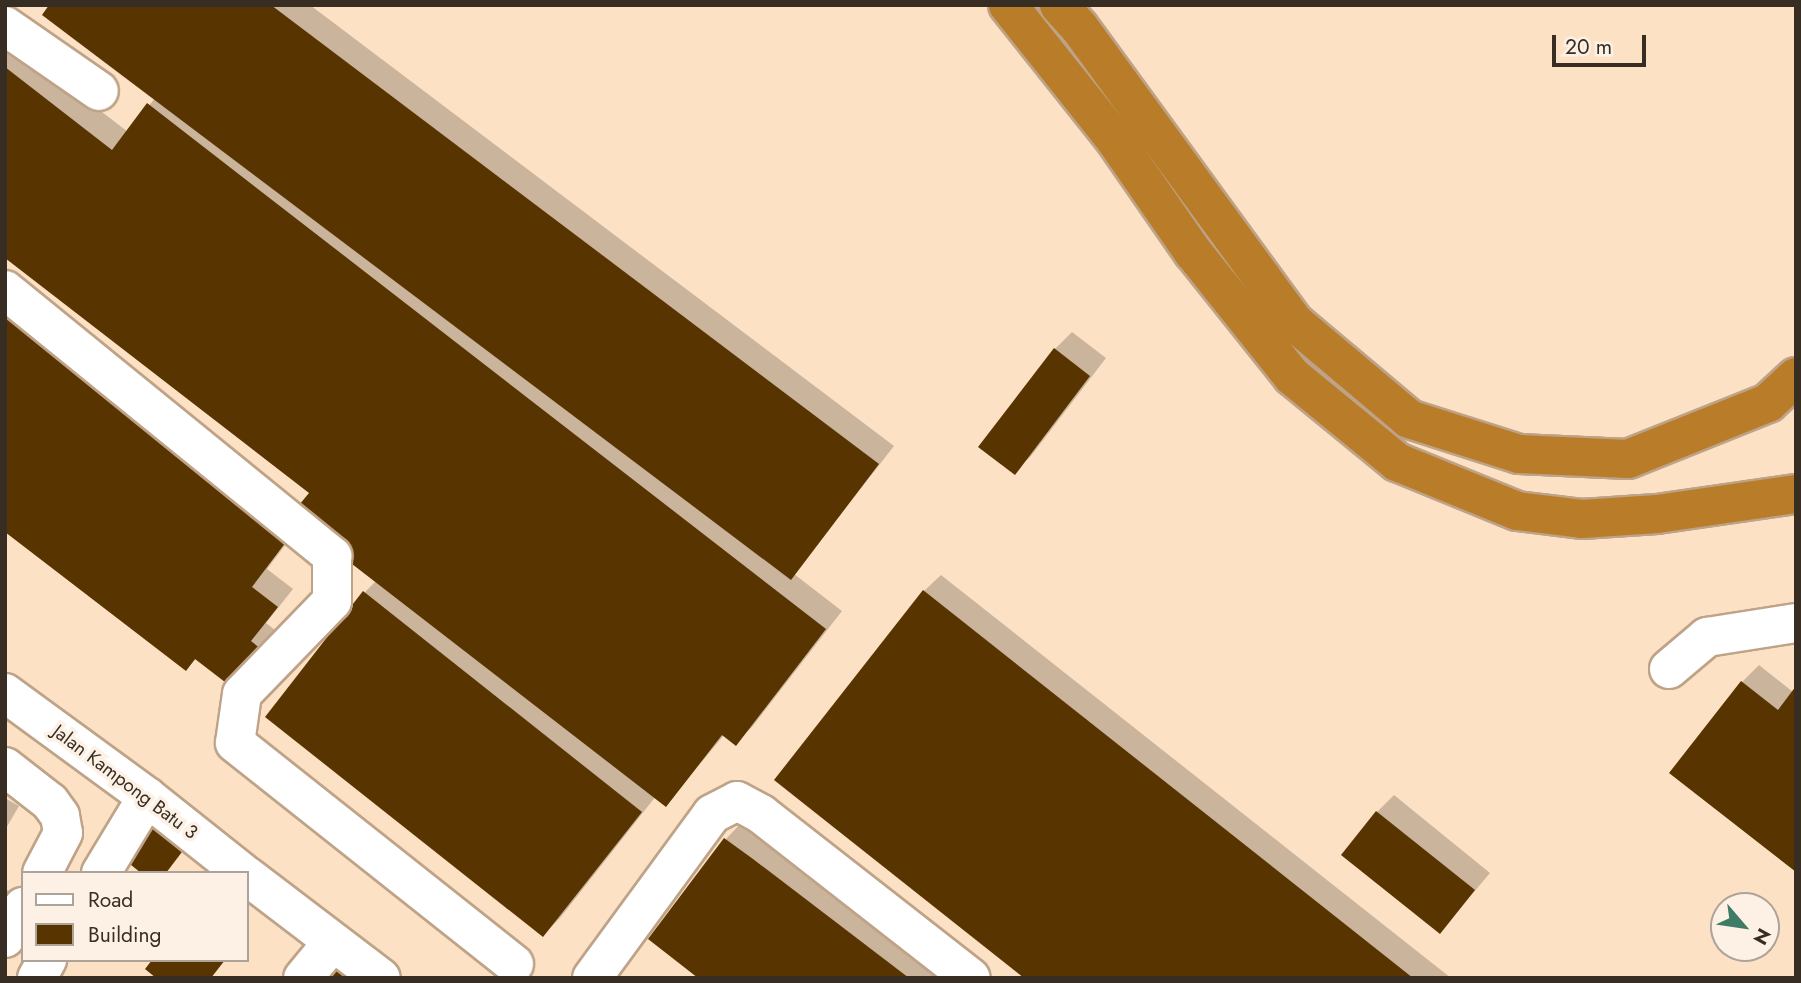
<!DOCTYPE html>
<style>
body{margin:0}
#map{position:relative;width:1801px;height:983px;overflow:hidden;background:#fde1c4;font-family:Jost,sans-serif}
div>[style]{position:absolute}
.shadow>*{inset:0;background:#0003}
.building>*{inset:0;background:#583400}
.roads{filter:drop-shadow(2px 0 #bea388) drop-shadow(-2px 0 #bea388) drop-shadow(0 2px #bea388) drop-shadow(0 -2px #bea388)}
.minor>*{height:38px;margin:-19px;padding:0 19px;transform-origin:19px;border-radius:19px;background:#fff}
.highway>*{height:38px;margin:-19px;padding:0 19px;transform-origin:19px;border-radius:19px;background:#b97d2a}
span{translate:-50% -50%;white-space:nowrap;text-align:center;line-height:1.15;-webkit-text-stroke:7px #fdf1e6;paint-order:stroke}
.street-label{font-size:19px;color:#382d22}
.frame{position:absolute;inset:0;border:7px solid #382d22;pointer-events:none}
.legend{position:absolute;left:21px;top:871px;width:228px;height:91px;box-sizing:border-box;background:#fdf1e6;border:2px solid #aea398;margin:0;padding:9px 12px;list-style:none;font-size:21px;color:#382d22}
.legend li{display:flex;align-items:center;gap:14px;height:35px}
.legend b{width:35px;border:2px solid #aea398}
.north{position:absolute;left:1710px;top:892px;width:70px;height:70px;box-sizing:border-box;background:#fdf1e6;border:2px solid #aea398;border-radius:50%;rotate:119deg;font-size:19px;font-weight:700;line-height:28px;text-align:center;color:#382d22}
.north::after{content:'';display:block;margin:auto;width:24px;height:32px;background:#3e7c68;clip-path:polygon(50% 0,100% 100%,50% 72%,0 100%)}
.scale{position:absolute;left:1552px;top:35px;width:94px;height:32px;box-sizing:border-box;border:4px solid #382d22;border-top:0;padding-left:9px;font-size:21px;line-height:24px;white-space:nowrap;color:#382d22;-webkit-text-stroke:5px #fdf1e6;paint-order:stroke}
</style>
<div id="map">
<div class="shadow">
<i style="clip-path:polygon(51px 5px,310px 5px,894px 446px,794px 574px,842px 611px,752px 727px,735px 743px,724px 735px,666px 805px,656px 796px,560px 918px,543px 935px,365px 592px,376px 581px,302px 523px,267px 569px,293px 589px,266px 623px,292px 643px,197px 658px,186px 669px,311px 493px,5px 256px,5px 37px,128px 132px,155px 98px)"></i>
<i style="clip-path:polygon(1072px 332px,1106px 358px,1031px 456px,1014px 472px,1055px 349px)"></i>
<i style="clip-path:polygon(941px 575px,1451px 978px,1027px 978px,924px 591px)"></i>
<i style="clip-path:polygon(1759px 665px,1793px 692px,1796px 870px,1742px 682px)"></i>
<i style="clip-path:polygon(1394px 795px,1490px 873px,1440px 932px,1377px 812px)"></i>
<i style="clip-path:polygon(5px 798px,19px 806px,5px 830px)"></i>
<i style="clip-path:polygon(742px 822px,948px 978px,701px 978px,650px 939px,726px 839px)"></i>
<i style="clip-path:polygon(5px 889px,22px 899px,5px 929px)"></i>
</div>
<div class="building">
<i style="clip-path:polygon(49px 5px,271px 5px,879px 464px,791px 580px,42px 15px)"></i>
<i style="clip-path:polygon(5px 67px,112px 150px,147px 103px,826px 629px,736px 746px,722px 735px,666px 807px,290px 516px,309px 493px,5px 258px)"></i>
<i style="clip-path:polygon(5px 311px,292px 534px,252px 587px,278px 607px,251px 641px,276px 661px,247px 699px,195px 659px,186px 671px,5px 532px)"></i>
<i style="clip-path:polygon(1054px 348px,1090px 376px,1015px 475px,978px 447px)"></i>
<i style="clip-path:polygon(923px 590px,1413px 978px,1024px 978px,774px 780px)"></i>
<i style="clip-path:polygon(363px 591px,642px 812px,543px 937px,265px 717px)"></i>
<i style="clip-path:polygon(1741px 681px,1778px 710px,1796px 686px,1796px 872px,1669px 773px)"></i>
<i style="clip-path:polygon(1376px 811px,1475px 890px,1440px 934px,1341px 855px)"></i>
<i style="clip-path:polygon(148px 819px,185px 848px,166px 873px,141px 873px,120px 856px)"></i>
<i style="clip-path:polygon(724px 838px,753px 859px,909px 978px,698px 978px,648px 939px)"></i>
<i style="clip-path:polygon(331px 956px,359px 978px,315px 978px)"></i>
<i style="clip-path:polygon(152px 960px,225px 960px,211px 978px,156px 978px,145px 969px)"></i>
</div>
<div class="roads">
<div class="minor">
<i style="left:5px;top:26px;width:114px;rotate:34.7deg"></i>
<i style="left:5px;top:290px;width:422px;rotate:39.1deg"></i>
<i style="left:332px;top:556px;width:45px;rotate:90deg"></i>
<i style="left:332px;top:601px;width:129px;rotate:134.1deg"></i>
<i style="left:242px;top:694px;width:49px;rotate:98.1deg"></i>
<i style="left:235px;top:743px;width:356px;rotate:38.4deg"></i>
<i style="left:1669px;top:669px;width:50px;rotate:-40.1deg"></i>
<i style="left:1707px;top:637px;width:90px;rotate:-8.9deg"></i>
<i style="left:5px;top:693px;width:176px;rotate:36.2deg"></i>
<i style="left:147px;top:797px;width:122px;rotate:38.4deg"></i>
<i style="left:5px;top:767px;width:57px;rotate:37.9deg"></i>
<i style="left:50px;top:802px;width:17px;rotate:54deg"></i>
<i style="left:60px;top:816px;width:17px;rotate:80deg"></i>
<i style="left:63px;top:833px;width:45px;rotate:117.7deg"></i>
<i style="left:101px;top:873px;width:89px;rotate:-58.8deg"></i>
<i style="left:247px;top:876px;width:168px;rotate:37.3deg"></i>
<i style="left:5px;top:938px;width:36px;rotate:-60deg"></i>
<i style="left:37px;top:978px;width:21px;rotate:-61deg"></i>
<i style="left:303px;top:978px;width:45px;rotate:-50.4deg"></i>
<i style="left:592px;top:978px;width:203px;rotate:-53.8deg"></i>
<i style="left:712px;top:814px;width:28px;rotate:-27deg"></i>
<i style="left:737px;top:801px;width:27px;rotate:28deg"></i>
<i style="left:761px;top:814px;width:266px;rotate:38deg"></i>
</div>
<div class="highway">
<i style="left:1008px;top:5px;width:174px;rotate:51.5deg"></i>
<i style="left:1116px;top:141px;width:135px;rotate:55.3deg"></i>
<i style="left:1193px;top:252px;width:159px;rotate:51.4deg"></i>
<i style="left:1292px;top:376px;width:136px;rotate:39.3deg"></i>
<i style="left:1397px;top:462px;width:130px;rotate:22.2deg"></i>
<i style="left:1517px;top:511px;width:65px;rotate:7deg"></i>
<i style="left:1582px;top:519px;width:75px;rotate:-3.8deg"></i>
<i style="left:1657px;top:514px;width:140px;rotate:-8.2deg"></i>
<i style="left:1059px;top:5px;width:30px;rotate:48deg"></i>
<i style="left:1079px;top:27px;width:365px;rotate:53.9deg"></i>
<i style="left:1294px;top:322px;width:150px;rotate:40.1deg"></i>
<i style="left:1409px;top:419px;width:115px;rotate:17.7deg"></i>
<i style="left:1519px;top:454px;width:109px;rotate:2.6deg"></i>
<i style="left:1628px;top:459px;width:151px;rotate:-21.8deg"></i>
<i style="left:1768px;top:403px;width:38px;rotate:-43deg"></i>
</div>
</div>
<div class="street-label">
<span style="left:125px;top:782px;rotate:37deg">Jalan Kampong Batu 3</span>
</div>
<div class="frame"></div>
<ul class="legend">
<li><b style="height:9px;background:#fff"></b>Road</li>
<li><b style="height:19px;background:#583400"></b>Building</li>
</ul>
<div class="north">N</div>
<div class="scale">20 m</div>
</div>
